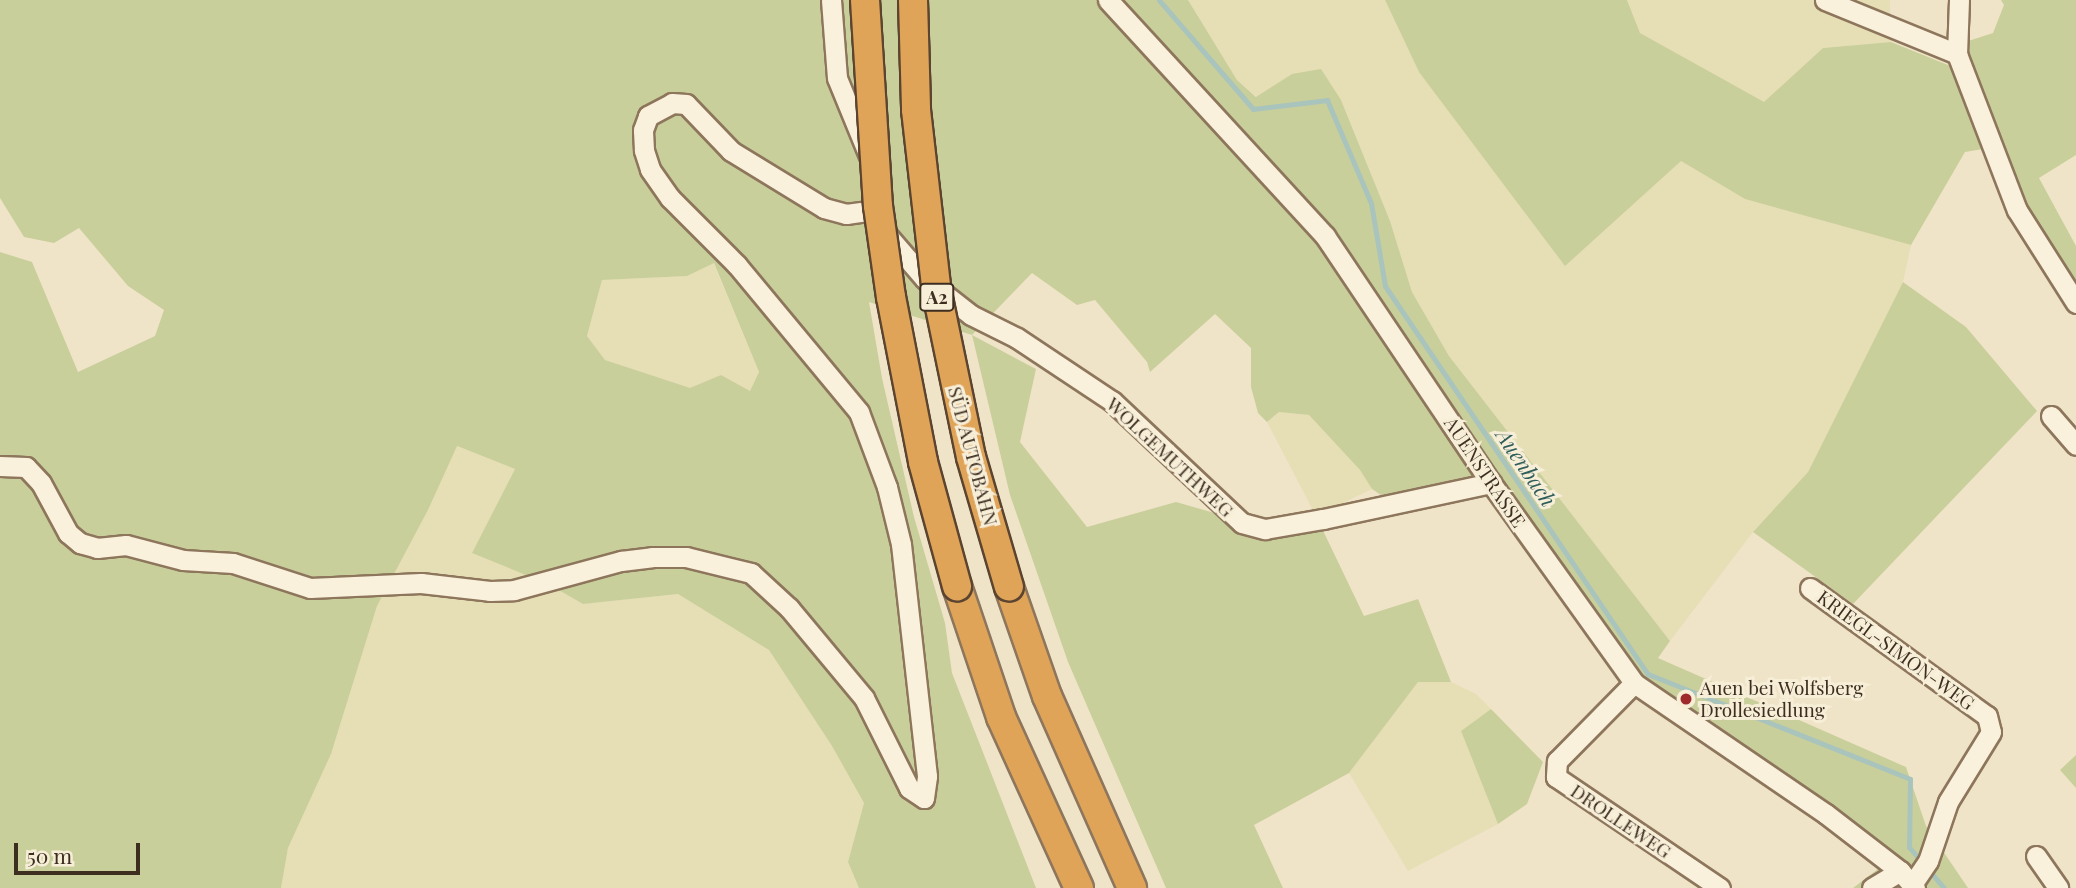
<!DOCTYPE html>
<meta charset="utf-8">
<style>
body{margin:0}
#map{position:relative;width:2076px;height:888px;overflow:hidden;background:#f0e4c8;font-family:"Playfair Display",serif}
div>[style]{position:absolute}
.farmland>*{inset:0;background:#e6deb5}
.green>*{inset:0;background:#c9cf9b}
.stream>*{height:5px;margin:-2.5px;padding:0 2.5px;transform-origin:2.5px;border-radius:2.5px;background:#a9c4bc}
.roads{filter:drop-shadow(2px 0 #8d765c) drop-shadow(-2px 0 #8d765c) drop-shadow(0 2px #8d765c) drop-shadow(0 -2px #8d765c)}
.minor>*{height:19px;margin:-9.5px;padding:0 9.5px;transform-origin:9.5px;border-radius:9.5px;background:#faf1dc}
.highway>*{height:28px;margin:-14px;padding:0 14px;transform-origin:14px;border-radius:14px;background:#e0a458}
.bridges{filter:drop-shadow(2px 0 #5b4430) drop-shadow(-2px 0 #5b4430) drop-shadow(0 2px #5b4430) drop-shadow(0 -2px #5b4430)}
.highway-bridge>*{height:28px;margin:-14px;padding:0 14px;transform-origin:14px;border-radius:14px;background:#e0a458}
.dots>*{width:19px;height:19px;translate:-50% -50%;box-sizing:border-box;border:4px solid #f7eed8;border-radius:50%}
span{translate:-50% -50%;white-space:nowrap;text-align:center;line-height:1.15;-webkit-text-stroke:6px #f7eed8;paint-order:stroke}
.shield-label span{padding:2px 5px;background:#f7eed8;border:2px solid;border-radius:5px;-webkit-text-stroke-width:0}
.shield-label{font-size:18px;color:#3d2e20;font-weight:700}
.street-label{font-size:19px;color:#3d2e20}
.poi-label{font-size:19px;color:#3d2e20}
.left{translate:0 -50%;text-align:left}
.water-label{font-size:21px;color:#2f5d5a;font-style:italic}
.scale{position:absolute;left:14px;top:843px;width:126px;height:32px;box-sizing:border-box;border:4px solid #3d2e20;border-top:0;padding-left:9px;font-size:21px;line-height:24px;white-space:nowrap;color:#3d2e20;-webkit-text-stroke:5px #f7eed8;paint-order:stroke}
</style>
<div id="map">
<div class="farmland">
<i style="clip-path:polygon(1188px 0,1385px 0,1419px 72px,1681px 161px,1745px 199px,1911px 245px,1903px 282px,1808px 472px,1753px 532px,1670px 641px,1449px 356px,1412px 292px,1390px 221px,1341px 100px,1292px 74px,1257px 97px,1237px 80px)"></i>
<i style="clip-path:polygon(1627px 0,1890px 0,1891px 42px,1823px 48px,1764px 103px,1640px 33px)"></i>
<i style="clip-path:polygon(713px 262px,759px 372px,750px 391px,721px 375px,690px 389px,605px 360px,587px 336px,602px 280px,687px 276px)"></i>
<i style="clip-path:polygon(1279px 412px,1309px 415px,1360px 470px,1372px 489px,1316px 516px,1267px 422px)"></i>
<i style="clip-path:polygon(456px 446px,515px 469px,472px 553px,550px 585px,583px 604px,678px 594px,769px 650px,832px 746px,864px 803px,848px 862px,859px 888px,281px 888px,288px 848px,331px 754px,377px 606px,428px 510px)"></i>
<i style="clip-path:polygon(1418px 682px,1451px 682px,1476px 694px,1491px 709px,1461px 731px,1498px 824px,1408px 871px,1349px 773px)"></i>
</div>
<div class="green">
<i style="clip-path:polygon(evenodd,0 0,1188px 0,1237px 80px,1256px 97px,1292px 74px,1321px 69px,1341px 100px,1390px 221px,1412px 292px,1449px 356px,1670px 641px,1658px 658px,1906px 767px,1926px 826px,1968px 888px,1853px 888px,1895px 856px,1827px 801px,1642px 677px,1578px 593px,1493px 468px,1460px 483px,1387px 499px,1372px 489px,1360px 470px,1309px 415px,1279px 412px,1267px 422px,1258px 413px,1251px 387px,1251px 348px,1215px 314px,1150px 372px,1147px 362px,1095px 300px,1077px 305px,1032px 273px,972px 335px,1036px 369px,1020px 442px,1087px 527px,1176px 502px,1211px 512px,1252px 532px,1316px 516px,1364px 616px,1418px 599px,1451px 682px,1418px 682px,1349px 773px,1254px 825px,1283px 888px,1166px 888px,1068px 662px,1010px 495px,972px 335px,869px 302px,882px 378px,914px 517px,945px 623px,952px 673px,1036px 888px,859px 888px,848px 862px,864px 803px,832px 746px,769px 650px,678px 594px,583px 604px,550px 585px,472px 553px,515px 469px,457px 446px,428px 510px,377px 606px,331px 754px,288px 848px,281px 888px,0 888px,0 252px,32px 262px,78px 372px,155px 336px,164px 310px,128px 286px,79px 228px,54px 243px,24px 237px,0 198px,0 0,714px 263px,759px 372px,750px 391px,721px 375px,690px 388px,605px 360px,587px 336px,602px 280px,687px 276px,714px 263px)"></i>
<i style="clip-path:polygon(1385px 0,1627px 0,1640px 33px,1764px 102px,1823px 48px,1891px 42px,1958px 69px,1965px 42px,1993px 33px,2004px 5px,2001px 0,2076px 0,2076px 155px,2039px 178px,2076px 246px,2076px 300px,2020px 221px,1983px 149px,1965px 152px,1911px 245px,1745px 199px,1681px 161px,1565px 266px,1419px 72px)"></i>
<i style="clip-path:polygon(1903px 282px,1966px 327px,2037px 411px,1853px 604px,1753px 532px,1808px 472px)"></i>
<i style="clip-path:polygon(1491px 709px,1543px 762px,1527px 804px,1498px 824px,1461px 731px)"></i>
<i style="clip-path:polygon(2076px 755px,2076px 788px,2060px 770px)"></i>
</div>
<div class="stream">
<i style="left:1159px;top:0;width:144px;rotate:49.2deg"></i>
<i style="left:1253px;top:109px;width:75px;rotate:-6.9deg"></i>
<i style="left:1327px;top:100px;width:112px;rotate:66.9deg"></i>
<i style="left:1371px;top:203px;width:84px;rotate:80.4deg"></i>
<i style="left:1385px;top:286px;width:469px;rotate:55.9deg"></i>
<i style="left:1648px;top:674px;width:282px;rotate:21.8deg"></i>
<i style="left:1910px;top:779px;width:68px;rotate:90.8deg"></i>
<i style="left:1909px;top:847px;width:54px;rotate:49.5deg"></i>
</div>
<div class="roads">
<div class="minor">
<i style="left:831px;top:0;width:78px;rotate:85.6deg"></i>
<i style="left:837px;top:78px;width:84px;rotate:67.7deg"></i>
<i style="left:1108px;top:0;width:321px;rotate:47.4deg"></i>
<i style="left:1325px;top:236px;width:298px;rotate:56.1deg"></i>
<i style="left:1491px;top:483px;width:246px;rotate:54.4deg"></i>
<i style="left:1634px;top:683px;width:232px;rotate:34.3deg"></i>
<i style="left:1826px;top:814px;width:93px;rotate:37.6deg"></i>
<i style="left:1900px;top:871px;width:23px;rotate:49deg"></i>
<i style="left:1825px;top:0;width:143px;rotate:22.2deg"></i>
<i style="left:1959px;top:0;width:54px;rotate:92.1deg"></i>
<i style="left:1957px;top:54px;width:167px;rotate:69deg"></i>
<i style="left:2017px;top:210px;width:110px;rotate:57.6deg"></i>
<i style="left:881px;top:228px;width:67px;rotate:49.2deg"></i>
<i style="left:925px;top:279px;width:58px;rotate:38deg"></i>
<i style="left:971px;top:315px;width:51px;rotate:26.6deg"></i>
<i style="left:1017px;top:338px;width:114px;rotate:33.6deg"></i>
<i style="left:1112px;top:401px;width:178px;rotate:43.2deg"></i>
<i style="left:1242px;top:523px;width:24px;rotate:15deg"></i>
<i style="left:1265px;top:529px;width:59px;rotate:-9.8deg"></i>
<i style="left:1323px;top:519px;width:172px;rotate:-12.1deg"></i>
<i style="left:2051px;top:416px;width:38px;rotate:49deg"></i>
<i style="left:0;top:466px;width:26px;rotate:2deg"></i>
<i style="left:26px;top:467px;width:22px;rotate:47deg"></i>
<i style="left:41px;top:483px;width:57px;rotate:61.6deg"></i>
<i style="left:68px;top:533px;width:16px;rotate:40deg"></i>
<i style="left:80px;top:543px;width:18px;rotate:16deg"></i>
<i style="left:97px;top:548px;width:29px;rotate:-6deg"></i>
<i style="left:126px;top:545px;width:59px;rotate:14.7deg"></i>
<i style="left:183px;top:560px;width:50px;rotate:3.4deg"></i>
<i style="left:233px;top:563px;width:81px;rotate:18deg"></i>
<i style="left:310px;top:588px;width:111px;rotate:-2.6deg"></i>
<i style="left:421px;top:583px;width:69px;rotate:6.6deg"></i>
<i style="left:490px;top:591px;width:24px;rotate:-2deg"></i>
<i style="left:514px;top:590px;width:111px;rotate:-15.2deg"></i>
<i style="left:621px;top:561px;width:31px;rotate:-7deg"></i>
<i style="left:652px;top:557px;width:34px"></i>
<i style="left:686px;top:557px;width:67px;rotate:13.8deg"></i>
<i style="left:751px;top:573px;width:52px;rotate:42.6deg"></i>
<i style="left:789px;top:608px;width:117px;rotate:50.2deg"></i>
<i style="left:864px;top:698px;width:101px;rotate:63.4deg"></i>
<i style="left:909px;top:788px;width:18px;rotate:34deg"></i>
<i style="left:924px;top:798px;width:22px;rotate:-82deg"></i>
<i style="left:927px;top:776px;width:233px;rotate:-96.4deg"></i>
<i style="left:901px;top:544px;width:59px;rotate:-103.8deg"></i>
<i style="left:887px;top:487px;width:80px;rotate:-110.5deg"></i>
<i style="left:859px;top:412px;width:191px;rotate:-129.7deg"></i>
<i style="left:737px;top:265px;width:95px;rotate:-135deg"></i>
<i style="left:670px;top:198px;width:35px;rotate:-125deg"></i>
<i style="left:650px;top:169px;width:20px;rotate:-108deg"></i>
<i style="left:644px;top:150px;width:20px;rotate:-93deg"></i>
<i style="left:643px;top:130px;width:15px;rotate:-70deg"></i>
<i style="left:648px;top:116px;width:27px;rotate:-28deg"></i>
<i style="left:672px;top:103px;width:14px;rotate:4deg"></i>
<i style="left:686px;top:104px;width:65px;rotate:46.2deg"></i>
<i style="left:731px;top:151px;width:109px;rotate:31.5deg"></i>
<i style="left:824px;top:208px;width:23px;rotate:15deg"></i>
<i style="left:846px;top:214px;width:21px;rotate:-8deg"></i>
<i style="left:1810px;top:588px;width:218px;rotate:35.9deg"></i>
<i style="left:1987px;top:716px;width:16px;rotate:76deg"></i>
<i style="left:1991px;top:732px;width:82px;rotate:121.6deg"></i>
<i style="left:1948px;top:802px;width:62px;rotate:108.7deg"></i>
<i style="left:1928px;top:861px;width:29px;rotate:124deg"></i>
<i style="left:1634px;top:683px;width:110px;rotate:134.6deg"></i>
<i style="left:1557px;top:761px;width:16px;rotate:94deg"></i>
<i style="left:1556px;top:777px;width:198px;rotate:34.1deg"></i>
<i style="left:2036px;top:856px;width:39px;rotate:55deg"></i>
<i style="left:1872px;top:888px;width:33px;rotate:-31deg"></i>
</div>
<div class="highway">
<i style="left:957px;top:586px;width:138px;rotate:71.4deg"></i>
<i style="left:1001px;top:717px;width:188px;rotate:65.5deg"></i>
<i style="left:1009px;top:587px;width:115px;rotate:70.8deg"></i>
<i style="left:1047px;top:696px;width:210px;rotate:66.1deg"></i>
</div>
</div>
<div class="bridges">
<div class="highway-bridge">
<i style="left:865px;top:0;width:206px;rotate:86.4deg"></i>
<i style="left:878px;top:206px;width:92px;rotate:81.9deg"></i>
<i style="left:891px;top:297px;width:168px;rotate:79deg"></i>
<i style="left:923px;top:462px;width:129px;rotate:74.7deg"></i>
<i style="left:913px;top:0;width:110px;rotate:88.4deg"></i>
<i style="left:916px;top:110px;width:184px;rotate:83.5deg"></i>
<i style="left:937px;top:293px;width:167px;rotate:78.3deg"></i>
<i style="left:971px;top:457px;width:135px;rotate:73.7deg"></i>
</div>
</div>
<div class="dots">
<i style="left:1686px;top:699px;background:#9e2a2b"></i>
</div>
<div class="shield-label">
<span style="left:937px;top:297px">A2</span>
</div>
<div class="street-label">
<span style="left:973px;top:456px;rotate:75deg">SÜD AUTOBAHN</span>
<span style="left:1170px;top:457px;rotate:43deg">WOLGEMUTHWEG</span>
<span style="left:1485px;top:472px;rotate:56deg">AUENSTRASSE</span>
<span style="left:1896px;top:650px;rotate:36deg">KRIEGL-SIMON-WEG</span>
<span style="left:1621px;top:821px;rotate:34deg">DROLLEWEG</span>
</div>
<div class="poi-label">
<span class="left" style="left:1700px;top:699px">Auen bei Wolfsberg<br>Drollesiedlung</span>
</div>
<div class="water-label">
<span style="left:1527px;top:467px;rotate:56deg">Auenbach</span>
</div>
<div class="scale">50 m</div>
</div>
